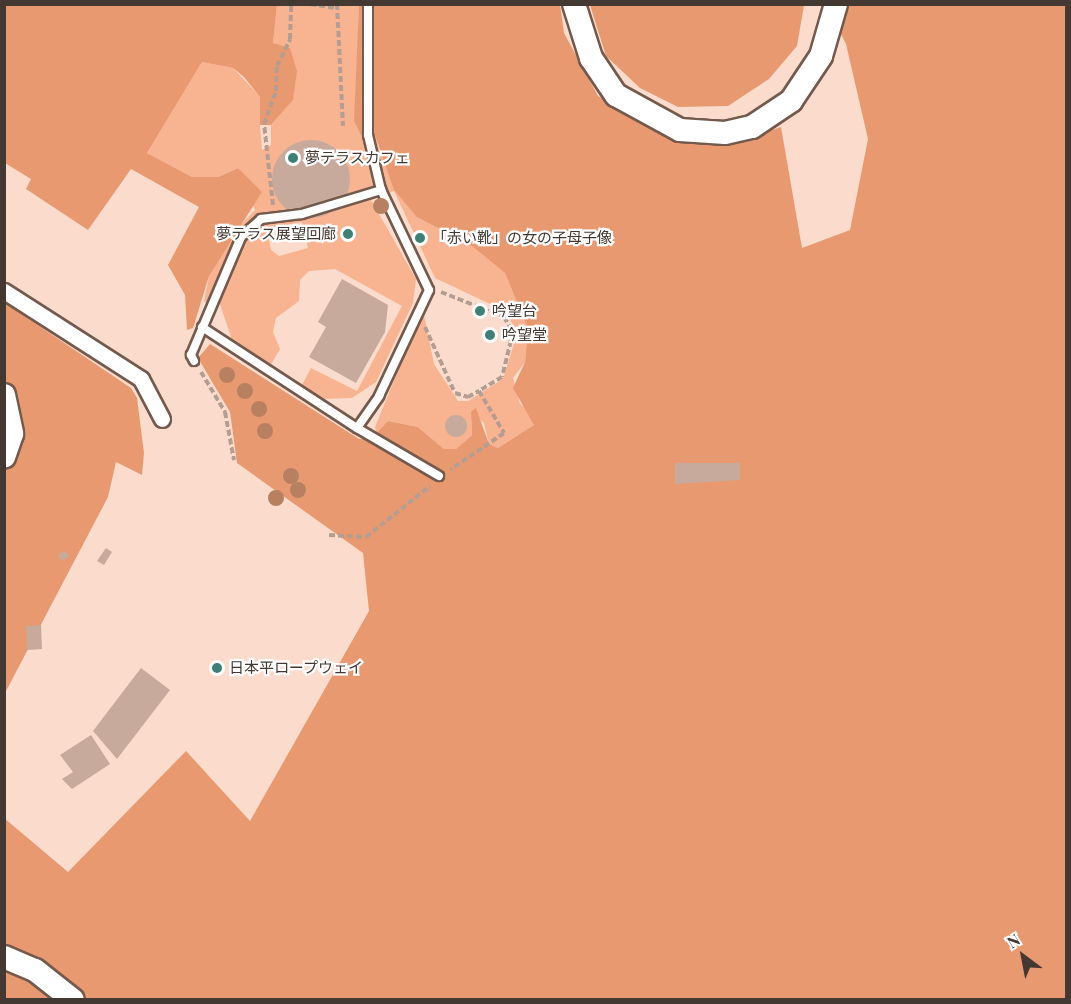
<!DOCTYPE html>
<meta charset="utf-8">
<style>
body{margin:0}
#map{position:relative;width:1071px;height:1004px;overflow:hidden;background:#fadbcc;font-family:"Playfair Display","Noto Sans JP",serif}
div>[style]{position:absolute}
.green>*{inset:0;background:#f8b391}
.forest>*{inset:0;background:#e99970}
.building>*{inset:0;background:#c7aa9c}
.round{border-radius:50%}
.path>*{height:4px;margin-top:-2px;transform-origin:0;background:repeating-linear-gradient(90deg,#b49d91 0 6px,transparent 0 9px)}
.roads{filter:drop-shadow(2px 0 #745a4d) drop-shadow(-2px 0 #745a4d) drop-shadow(0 2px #745a4d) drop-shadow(0 -2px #745a4d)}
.lane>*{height:8px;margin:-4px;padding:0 4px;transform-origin:4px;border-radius:4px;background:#fff}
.street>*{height:15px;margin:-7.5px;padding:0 7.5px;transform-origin:7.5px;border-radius:7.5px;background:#fff}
.secondary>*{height:22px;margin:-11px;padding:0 11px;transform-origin:11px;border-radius:11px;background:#fff}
.trees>*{width:16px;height:16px;margin:-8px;border-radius:50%;background:#b78161}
.dots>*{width:16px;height:16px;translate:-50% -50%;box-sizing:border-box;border:3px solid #fff;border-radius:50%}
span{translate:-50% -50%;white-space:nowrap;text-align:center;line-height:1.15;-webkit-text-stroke:4.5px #fff;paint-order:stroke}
.poi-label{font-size:15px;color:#443832}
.left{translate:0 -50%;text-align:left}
.right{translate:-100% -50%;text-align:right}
.frame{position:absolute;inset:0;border:6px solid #443832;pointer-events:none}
.north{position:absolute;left:993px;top:926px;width:60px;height:60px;-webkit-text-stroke:4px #fff;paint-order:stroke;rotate:328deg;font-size:16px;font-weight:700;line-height:24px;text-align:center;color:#443832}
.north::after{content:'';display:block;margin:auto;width:21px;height:27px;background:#443832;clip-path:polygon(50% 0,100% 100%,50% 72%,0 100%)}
</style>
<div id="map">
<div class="green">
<i style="clip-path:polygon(evenodd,277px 5px,359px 5px,358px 32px,379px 150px,419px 218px,473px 247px,505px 273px,528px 329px,525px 362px,513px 378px,520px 404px,531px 412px,534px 425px,498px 448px,489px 444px,484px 423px,471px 412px,472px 435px,456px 449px,444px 449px,418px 427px,388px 421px,377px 437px,375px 427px,423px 310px,434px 364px,458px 401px,468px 401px,503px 379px,517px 334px,507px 312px,435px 278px,394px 191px,371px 200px,416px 279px,413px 303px,376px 382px,352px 398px,320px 399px,301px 387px,311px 368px,357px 391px,402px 306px,335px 269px,309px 271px,300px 280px,299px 301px,276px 318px,273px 332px,280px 349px,270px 366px,233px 343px,220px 304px,204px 302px,209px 276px,235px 231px,255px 210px,238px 168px,218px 177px,192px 177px,147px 153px,202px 62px,233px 68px,270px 107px,260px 125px,262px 150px,271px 145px,271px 125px,293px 100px,273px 43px,277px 5px,302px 222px,308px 248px,279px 256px,271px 250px,267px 229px,302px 222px)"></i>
</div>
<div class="forest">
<i style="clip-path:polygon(5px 4px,277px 5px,273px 43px,290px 48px,297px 71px,293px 100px,271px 125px,260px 125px,260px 97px,244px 77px,233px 68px,202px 62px,147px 153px,192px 177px,218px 177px,238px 168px,262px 192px,209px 276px,193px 328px,187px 330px,185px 295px,168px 265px,199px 207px,131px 169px,88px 230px,26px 189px,31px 179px,5px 163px)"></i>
<i style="clip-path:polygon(359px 5px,560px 5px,564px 33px,598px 96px,633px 117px,694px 141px,731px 144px,781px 127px,802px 248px,850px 230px,868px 139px,846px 44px,826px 5px,1066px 5px,1066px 999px,5px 999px,4px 818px,68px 872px,186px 751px,250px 821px,369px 611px,363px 553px,237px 463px,230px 412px,198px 358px,210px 344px,359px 439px,372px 438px,388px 421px,418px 427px,444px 449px,456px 449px,472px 435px,471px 412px,476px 408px,489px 444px,498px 448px,534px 425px,513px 388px,525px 362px,528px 329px,505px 273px,473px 247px,417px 217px,394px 190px,375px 135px,361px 135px,354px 121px)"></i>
<i style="clip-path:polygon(590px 5px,590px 4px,804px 5px,797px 46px,769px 79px,728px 106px,678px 107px,640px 88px,606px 56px)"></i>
<i style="clip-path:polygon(5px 303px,131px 388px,137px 398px,144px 453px,142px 475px,116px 462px,108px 497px,5px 693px)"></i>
</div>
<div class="building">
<i class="round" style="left:272px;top:140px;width:78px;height:78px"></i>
<i style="clip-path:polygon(342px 279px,388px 305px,385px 332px,356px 383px,309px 357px,326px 327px,318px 322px)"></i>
<i class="round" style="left:445px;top:415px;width:22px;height:22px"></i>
<i style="clip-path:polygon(675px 463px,740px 463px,740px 480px,675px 484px)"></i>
<i style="clip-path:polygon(106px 548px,112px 552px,104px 565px,97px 561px)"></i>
<i style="clip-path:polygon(66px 551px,69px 557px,61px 561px,58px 554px)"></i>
<i style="clip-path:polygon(41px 625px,42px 649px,27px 650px,26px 626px)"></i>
<i style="clip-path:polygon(141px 668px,170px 690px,117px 759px,93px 731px)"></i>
<i style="clip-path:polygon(91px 735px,110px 764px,72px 789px,62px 779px,73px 772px,60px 755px)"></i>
</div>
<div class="path">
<i style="left:310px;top:4px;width:25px;rotate:9deg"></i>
<i style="left:337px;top:4px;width:122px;rotate:87.2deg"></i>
<i style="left:273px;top:205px;width:81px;rotate:-96.3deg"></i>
<i style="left:264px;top:124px;width:35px;rotate:-70deg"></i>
<i style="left:276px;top:91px;width:25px;rotate:-88deg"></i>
<i style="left:277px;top:66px;width:30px;rotate:-64deg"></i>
<i style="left:290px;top:39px;width:35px;rotate:-88deg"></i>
<i style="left:441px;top:292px;width:68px;rotate:21.6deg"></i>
<i style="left:504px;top:317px;width:17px;rotate:59deg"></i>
<i style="left:513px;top:332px;width:46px;rotate:103.7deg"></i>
<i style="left:502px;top:377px;width:27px;rotate:149deg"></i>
<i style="left:425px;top:327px;width:72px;rotate:65.6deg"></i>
<i style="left:455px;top:393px;width:14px;rotate:17deg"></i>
<i style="left:468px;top:397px;width:13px;rotate:-29deg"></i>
<i style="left:479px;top:391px;width:49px;rotate:59.2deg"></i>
<i style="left:504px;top:433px;width:65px;rotate:145.6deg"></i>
<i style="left:201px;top:372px;width:47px;rotate:59deg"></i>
<i style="left:225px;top:412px;width:49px;rotate:79.4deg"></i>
<i style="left:329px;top:535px;width:37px;rotate:3deg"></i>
<i style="left:366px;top:537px;width:82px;rotate:-38.6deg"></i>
</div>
<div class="roads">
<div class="lane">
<i style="left:202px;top:327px;width:185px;rotate:33.1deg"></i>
<i style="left:357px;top:428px;width:39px;rotate:-55deg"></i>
<i style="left:379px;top:396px;width:117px;rotate:-64.7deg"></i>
<i style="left:429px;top:290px;width:111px;rotate:-115.6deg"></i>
<i style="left:381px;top:190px;width:57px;rotate:-103.3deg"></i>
<i style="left:368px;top:135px;width:131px;rotate:-90deg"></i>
<i style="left:194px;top:361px;width:7px;rotate:-117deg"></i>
<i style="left:191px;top:355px;width:128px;rotate:-67deg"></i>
<i style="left:241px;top:237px;width:27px;rotate:-42deg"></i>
<i style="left:261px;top:219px;width:41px;rotate:-7deg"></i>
<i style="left:302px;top:214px;width:83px;rotate:-16.9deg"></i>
<i style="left:357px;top:428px;width:95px;rotate:30.3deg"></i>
</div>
<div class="street">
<i style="left:4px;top:291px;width:163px;rotate:32.7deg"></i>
<i style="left:141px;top:379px;width:45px;rotate:62.3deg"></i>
</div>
<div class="secondary">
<i style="left:574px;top:4px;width:57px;rotate:72.5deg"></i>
<i style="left:591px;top:58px;width:45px;rotate:56deg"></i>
<i style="left:616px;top:95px;width:73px;rotate:28.7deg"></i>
<i style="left:680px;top:130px;width:45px;rotate:3.8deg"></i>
<i style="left:725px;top:133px;width:28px;rotate:-13deg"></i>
<i style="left:752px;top:127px;width:47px;rotate:-33.7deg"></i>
<i style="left:791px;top:101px;width:54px;rotate:-56.3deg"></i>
<i style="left:821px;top:56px;width:54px;rotate:-73.9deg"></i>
<i style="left:4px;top:395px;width:40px;rotate:78deg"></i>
<i style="left:12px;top:434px;width:24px;rotate:109deg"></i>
<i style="left:4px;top:957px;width:34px;rotate:23deg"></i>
<i style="left:35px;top:970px;width:48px;rotate:38.3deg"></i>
</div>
</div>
<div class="trees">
<i style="left:381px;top:206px"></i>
<i style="left:227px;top:375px"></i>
<i style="left:245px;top:391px"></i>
<i style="left:259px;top:409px"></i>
<i style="left:265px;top:431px"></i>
<i style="left:291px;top:476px"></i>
<i style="left:298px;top:490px"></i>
<i style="left:276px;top:498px"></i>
</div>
<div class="dots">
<i style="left:293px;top:158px;background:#3d8176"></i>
<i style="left:348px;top:234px;background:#3d8176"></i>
<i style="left:420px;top:238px;background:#3d8176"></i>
<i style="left:480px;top:311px;background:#3d8176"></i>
<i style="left:490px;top:335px;background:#3d8176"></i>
<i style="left:217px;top:668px;background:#3d8176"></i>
</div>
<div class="poi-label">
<span class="left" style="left:305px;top:158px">夢テラスカフェ</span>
<span class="right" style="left:336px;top:234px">夢テラス展望回廊</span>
<span class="left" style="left:432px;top:238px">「赤い靴」の女の子母子像</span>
<span class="left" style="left:492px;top:311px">吟望台</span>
<span class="left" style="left:502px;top:335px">吟望堂</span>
<span class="left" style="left:229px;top:668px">日本平ロープウェイ</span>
</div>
<div class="frame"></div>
<div class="north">N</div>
</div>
